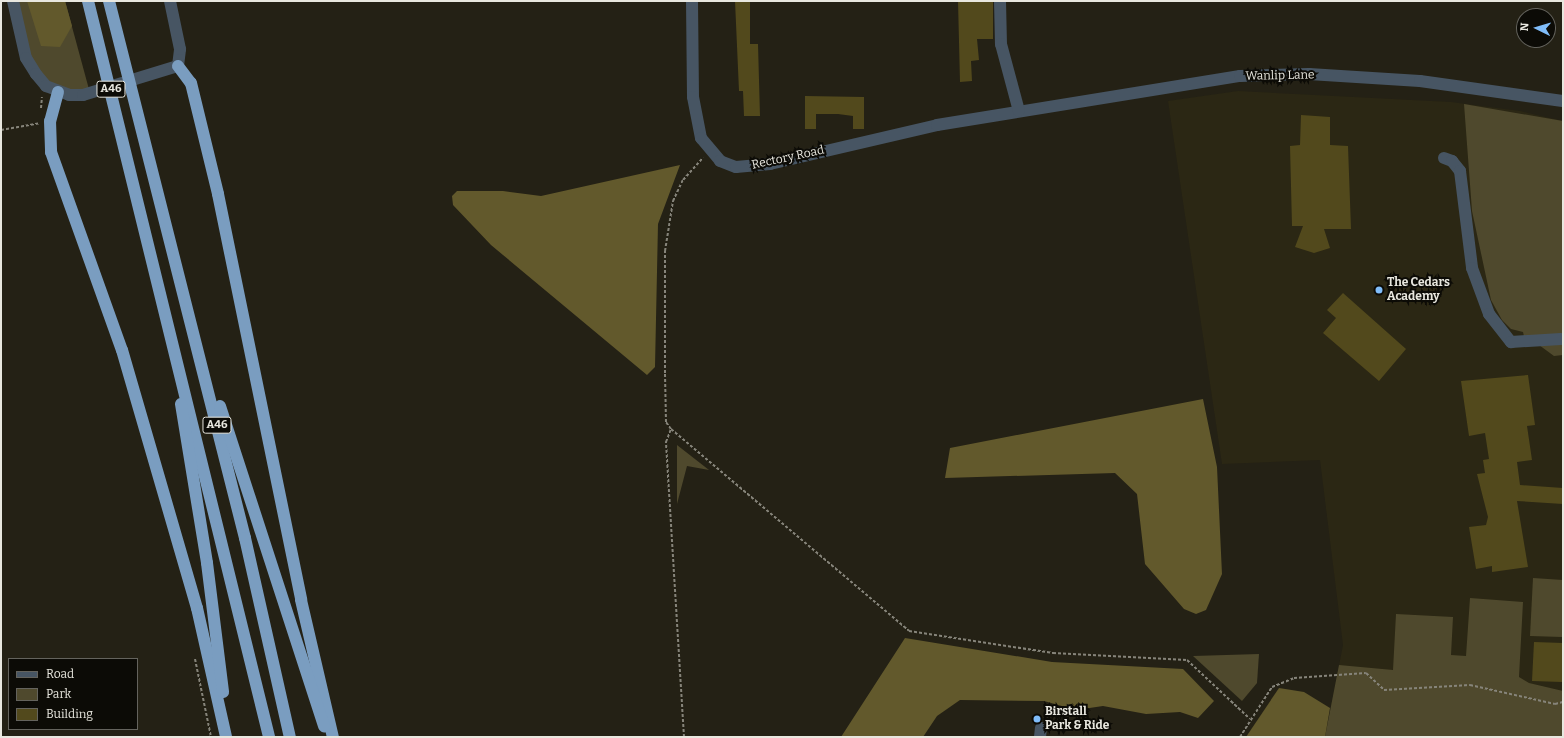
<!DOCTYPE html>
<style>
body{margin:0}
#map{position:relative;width:1564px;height:738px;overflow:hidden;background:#242115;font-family:Bitter,serif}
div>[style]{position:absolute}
.built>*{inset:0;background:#2b2714}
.green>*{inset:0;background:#4f492d}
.forest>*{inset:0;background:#62592c}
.building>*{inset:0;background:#52491c}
.path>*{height:2px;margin-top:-1px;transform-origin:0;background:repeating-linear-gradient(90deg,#86847a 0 3px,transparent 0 5px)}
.minor>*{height:12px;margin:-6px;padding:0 6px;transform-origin:6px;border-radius:6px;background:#475563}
.highway>*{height:12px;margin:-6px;padding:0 6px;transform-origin:6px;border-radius:6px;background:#7a9dc0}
.dots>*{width:11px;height:11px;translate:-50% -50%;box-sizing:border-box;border:2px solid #0c0b06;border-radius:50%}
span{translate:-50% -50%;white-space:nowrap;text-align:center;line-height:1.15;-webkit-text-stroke:4px #0c0b06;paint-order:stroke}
.shield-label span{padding:1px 3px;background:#0c0b06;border:1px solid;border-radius:3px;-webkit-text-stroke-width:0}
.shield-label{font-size:11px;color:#e8e7df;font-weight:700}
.street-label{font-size:12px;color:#e8e7df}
.poi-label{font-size:12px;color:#e8e7df;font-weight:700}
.left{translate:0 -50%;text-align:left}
.frame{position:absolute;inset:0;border:2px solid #e8e7df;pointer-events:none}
.legend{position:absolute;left:8px;top:658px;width:130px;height:72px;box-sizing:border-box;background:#0c0b06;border:1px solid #64635d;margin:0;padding:5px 7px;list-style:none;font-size:12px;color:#e8e7df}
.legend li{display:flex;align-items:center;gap:8px;height:20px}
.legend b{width:20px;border:1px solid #64635d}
.north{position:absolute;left:1516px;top:8px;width:40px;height:40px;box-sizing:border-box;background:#0c0b06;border:1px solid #64635d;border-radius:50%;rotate:275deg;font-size:11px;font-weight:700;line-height:16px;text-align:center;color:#e8e7df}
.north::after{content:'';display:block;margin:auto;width:14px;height:18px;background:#80bdfa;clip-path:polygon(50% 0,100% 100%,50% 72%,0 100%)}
</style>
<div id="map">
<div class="built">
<i style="clip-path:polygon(1238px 91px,1451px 102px,1520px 111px,1563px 121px,1563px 737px,1325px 737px,1343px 645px,1320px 460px,1222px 464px,1168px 101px)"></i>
</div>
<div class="green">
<i style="clip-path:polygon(13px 1px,65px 1px,90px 93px,69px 95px,36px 74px)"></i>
<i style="clip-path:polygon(1464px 104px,1563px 121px,1563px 355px,1554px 356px,1539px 345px,1526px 345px,1523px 332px,1511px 329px,1502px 320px,1491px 300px,1472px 211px)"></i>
<i style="clip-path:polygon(677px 445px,709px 470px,687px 466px,677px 504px)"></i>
<i style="clip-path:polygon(1533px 578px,1563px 580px,1562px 637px,1530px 636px)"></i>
<i style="clip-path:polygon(1470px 598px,1523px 602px,1519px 677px,1529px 683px,1563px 691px,1563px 737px,1325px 737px,1339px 665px,1393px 670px,1396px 614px,1453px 617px,1451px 655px,1466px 656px)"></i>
<i style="clip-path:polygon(1259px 654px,1257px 683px,1242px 701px,1193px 656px)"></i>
</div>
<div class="forest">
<i style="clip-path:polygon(27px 1px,65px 1px,72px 26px,60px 47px,41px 46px)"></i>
<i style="clip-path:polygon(680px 165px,658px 224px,655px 367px,647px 375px,491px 245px,453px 205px,452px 196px,457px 191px,503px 191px,541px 196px)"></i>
<i style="clip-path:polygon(1203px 399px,1217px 467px,1222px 574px,1206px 610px,1196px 614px,1184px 609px,1145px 564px,1137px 494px,1115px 473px,945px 478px,950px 448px)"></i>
<i style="clip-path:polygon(905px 638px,1052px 662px,1183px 669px,1214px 701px,1198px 718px,1180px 712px,1146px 714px,1103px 706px,1076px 710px,1044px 701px,960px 700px,937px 716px,923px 737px,841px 737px)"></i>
<i style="clip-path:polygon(1279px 688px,1304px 692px,1330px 708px,1325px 737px,1246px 737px)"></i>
</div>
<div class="building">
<i style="clip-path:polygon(735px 1px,750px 1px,750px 44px,758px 44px,760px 116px,744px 116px,743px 91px,739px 91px)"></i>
<i style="clip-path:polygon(958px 1px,993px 1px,993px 39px,977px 39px,979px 60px,971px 61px,972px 81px,960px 82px)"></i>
<i style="clip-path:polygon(805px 96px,864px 97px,864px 129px,853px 129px,853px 116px,838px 114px,816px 114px,816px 129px,805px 129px)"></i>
<i style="clip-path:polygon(1301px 115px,1330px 117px,1330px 145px,1348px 146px,1351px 229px,1324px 229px,1330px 248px,1314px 253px,1295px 247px,1303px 226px,1292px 226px,1290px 146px,1300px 145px)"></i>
<i style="clip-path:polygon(1343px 293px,1406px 349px,1379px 381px,1323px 333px,1336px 318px,1327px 310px)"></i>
<i style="clip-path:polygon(1528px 375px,1535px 425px,1527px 426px,1532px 460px,1517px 462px,1520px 485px,1563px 488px,1563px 504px,1517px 501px,1528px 567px,1492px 572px,1492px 566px,1476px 569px,1469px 527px,1486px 525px,1488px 517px,1477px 474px,1485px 473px,1483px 460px,1489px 459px,1485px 433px,1469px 436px,1461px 381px)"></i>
<i style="clip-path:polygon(1534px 642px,1563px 643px,1562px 682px,1532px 681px)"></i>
</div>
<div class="path">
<i style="left:41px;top:108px;width:11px;rotate:-85deg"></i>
<i style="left:1px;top:130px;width:39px;rotate:-10deg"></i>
<i style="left:671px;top:429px;width:312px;rotate:40.3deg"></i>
<i style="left:909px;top:631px;width:146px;rotate:8.7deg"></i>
<i style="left:1053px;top:653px;width:134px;rotate:3deg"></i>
<i style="left:1187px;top:660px;width:86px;rotate:43.1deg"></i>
<i style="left:195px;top:659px;width:80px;rotate:78.4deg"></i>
<i style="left:684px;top:737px;width:296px;rotate:-93.5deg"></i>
<i style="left:666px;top:442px;width:14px;rotate:-69deg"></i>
<i style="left:671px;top:429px;width:9px;rotate:-126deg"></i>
<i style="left:666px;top:422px;width:49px;rotate:-91.2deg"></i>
<i style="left:665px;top:373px;width:122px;rotate:-90deg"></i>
<i style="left:665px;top:251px;width:51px;rotate:-80.9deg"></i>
<i style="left:673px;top:201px;width:23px;rotate:-65deg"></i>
<i style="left:683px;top:180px;width:30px;rotate:-48deg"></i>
<i style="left:1240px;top:737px;width:59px;rotate:-57.4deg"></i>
<i style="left:1272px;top:687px;width:24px;rotate:-22deg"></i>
<i style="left:1294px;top:678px;width:72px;rotate:-4deg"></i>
<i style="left:1366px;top:673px;width:25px;rotate:43deg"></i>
<i style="left:1384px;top:690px;width:86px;rotate:-3.3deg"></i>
<i style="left:1470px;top:685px;width:87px;rotate:12.6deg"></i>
<i style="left:1555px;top:704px;width:8px;rotate:-14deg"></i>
</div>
<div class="minor">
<i style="left:13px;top:1px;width:58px;rotate:77.2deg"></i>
<i style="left:26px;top:58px;width:19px;rotate:58deg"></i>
<i style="left:36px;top:74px;width:16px;rotate:50deg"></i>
<i style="left:46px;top:86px;width:25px;rotate:21deg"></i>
<i style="left:69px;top:95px;width:14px"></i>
<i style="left:83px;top:95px;width:99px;rotate:-17deg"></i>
<i style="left:178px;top:66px;width:17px;rotate:-83deg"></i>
<i style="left:180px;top:49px;width:49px;rotate:-101.8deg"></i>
<i style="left:692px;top:1px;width:96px;rotate:89.4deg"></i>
<i style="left:693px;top:97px;width:42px;rotate:79deg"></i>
<i style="left:701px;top:138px;width:30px;rotate:50deg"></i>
<i style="left:720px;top:161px;width:17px;rotate:21deg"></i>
<i style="left:736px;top:167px;width:34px;rotate:-5deg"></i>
<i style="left:770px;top:164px;width:171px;rotate:-13.1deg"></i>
<i style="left:937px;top:125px;width:307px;rotate:-9.2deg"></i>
<i style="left:1240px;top:76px;width:69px;rotate:-1.7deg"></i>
<i style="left:1309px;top:74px;width:111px;rotate:3.6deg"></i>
<i style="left:1420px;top:81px;width:144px;rotate:8deg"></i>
<i style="left:1000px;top:1px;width:43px;rotate:88.7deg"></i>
<i style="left:1001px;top:44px;width:69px;rotate:75deg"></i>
<i style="left:1444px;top:158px;width:9px;rotate:21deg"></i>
<i style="left:1452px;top:161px;width:13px;rotate:51deg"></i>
<i style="left:1460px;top:171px;width:98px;rotate:82.9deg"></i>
<i style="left:1472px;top:268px;width:49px;rotate:69.7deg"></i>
<i style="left:1489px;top:314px;width:36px;rotate:52deg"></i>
<i style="left:1511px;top:342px;width:50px;rotate:-3.4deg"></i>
<i style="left:1040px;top:737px;width:9px;rotate:-84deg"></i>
</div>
<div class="highway">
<i style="left:88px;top:1px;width:758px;rotate:76.18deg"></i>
<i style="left:109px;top:1px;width:554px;rotate:75.79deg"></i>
<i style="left:245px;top:538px;width:204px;rotate:77.3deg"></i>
<i style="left:178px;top:66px;width:21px;rotate:53deg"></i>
<i style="left:191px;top:83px;width:114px;rotate:76.3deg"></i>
<i style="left:218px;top:194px;width:414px;rotate:78.4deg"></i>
<i style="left:301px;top:600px;width:141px;rotate:76.9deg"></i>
<i style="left:58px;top:92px;width:30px;rotate:105deg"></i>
<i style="left:50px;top:121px;width:31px;rotate:88deg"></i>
<i style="left:51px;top:152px;width:210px;rotate:70.3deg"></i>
<i style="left:122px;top:350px;width:269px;rotate:73.8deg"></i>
<i style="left:197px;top:608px;width:132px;rotate:77.3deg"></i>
<i style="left:181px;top:404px;width:161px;rotate:80.7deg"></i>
<i style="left:207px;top:563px;width:130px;rotate:82.9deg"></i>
<i style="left:220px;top:406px;width:337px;rotate:72deg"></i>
</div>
<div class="dots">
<i style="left:1379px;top:290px;background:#80bdfa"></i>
<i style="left:1037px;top:719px;background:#80bdfa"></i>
</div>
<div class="shield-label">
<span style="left:111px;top:89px">A46</span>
<span style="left:217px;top:425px">A46</span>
</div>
<div class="street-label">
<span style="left:1280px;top:76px;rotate:-1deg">Wanlip Lane</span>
<span style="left:788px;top:158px;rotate:-12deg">Rectory Road</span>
</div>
<div class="poi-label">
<span class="left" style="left:1387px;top:290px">The Cedars<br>Academy</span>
<span class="left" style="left:1045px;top:719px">Birstall<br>Park &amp; Ride</span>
</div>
<div class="frame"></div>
<ul class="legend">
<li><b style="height:5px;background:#475563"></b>Road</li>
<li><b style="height:11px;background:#4f492d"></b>Park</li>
<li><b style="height:11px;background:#52491c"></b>Building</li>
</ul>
<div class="north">N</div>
</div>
